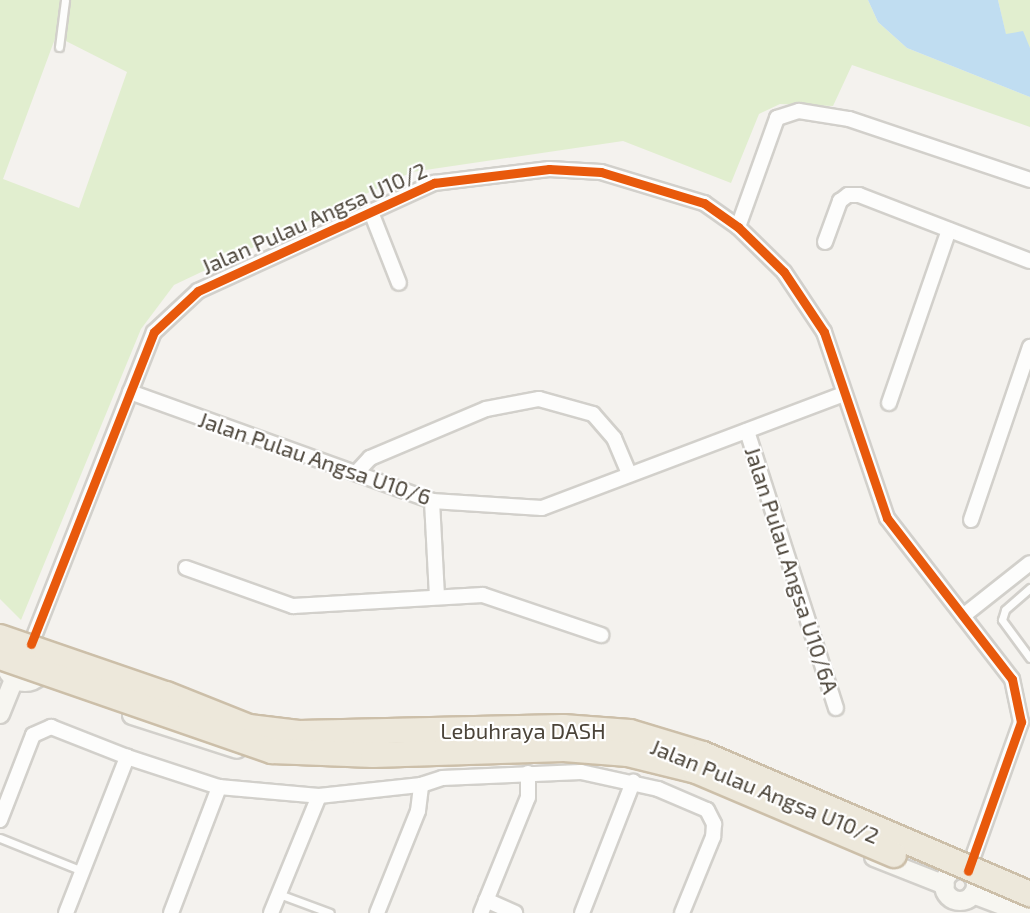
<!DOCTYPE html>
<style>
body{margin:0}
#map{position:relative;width:1030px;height:913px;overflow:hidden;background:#f4f2ee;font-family:"Exo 2",sans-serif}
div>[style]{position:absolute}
.green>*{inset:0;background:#e1eecf}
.water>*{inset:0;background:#c0ddf1}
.roads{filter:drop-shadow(2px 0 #d2d0cb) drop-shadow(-2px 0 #d2d0cb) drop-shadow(0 2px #d2d0cb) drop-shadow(0 -2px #d2d0cb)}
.lane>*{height:7px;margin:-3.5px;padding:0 3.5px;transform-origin:3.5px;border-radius:3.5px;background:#fdfdfc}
.street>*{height:14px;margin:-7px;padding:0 7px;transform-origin:7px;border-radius:7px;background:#fdfdfc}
.secondary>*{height:18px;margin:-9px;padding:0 9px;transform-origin:9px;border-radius:9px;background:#f7f6f1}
.secondary>.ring{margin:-9px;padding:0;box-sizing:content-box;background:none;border:18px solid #f7f6f1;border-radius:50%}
.bridges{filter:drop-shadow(2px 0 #ccbfa9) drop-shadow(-2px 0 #ccbfa9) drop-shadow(0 2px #ccbfa9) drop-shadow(0 -2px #ccbfa9)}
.highway-bridge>*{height:24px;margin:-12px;padding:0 12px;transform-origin:12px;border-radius:12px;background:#ede8db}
.cycleway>*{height:9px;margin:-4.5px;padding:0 4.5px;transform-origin:4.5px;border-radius:4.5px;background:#e8590c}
span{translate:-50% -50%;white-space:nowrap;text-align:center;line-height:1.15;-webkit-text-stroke:4.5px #fff;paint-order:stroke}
.street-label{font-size:22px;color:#4b4439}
</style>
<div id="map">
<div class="green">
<i style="clip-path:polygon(evenodd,0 0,868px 0,878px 22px,907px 48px,1030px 97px,1030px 127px,852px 65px,833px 106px,780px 104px,759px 114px,731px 183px,623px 141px,412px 172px,174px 285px,141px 329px,21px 620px,0 599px,0 0,56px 36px,127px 72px,79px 208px,3px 179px,56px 36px)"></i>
<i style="clip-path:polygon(998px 0,1030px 0,1030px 48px,1006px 35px)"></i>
</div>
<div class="water">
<i style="clip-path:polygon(868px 0,998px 0,1006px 34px,1023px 31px,1030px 48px,1030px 97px,907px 48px,878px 22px)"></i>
</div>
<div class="roads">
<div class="lane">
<i style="left:59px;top:47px;width:47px;rotate:-82.7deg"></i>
<i style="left:1030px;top:588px;width:33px;rotate:139deg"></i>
<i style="left:1005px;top:610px;width:10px;rotate:107deg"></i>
<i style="left:1002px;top:620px;width:47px;rotate:53.6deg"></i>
<i style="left:0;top:838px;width:88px;rotate:21.9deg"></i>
<i style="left:279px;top:894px;width:54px;rotate:20.4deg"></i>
</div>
<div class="street">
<i style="left:371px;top:212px;width:76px;rotate:68.5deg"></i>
<i style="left:738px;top:227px;width:116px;rotate:-70.3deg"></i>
<i style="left:777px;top:118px;width:23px;rotate:-18deg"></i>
<i style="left:799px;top:111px;width:51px;rotate:9.1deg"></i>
<i style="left:849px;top:119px;width:191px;rotate:18.6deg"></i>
<i style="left:825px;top:242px;width:44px;rotate:-69.9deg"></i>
<i style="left:840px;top:201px;width:10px;rotate:-37deg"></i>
<i style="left:848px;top:195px;width:11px"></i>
<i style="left:859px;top:195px;width:183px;rotate:21.1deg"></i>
<i style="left:130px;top:392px;width:321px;rotate:19.8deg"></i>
<i style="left:432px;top:501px;width:110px;rotate:3.6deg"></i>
<i style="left:542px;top:508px;width:323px;rotate:-20.7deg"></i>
<i style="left:889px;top:403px;width:183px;rotate:-70.9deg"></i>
<i style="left:747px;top:431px;width:291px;rotate:72.2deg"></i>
<i style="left:357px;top:472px;width:19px;rotate:-47deg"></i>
<i style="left:370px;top:458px;width:126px;rotate:-22.9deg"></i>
<i style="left:486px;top:409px;width:54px;rotate:-10.7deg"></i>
<i style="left:539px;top:399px;width:56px;rotate:15.5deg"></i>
<i style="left:593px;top:414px;width:32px;rotate:49deg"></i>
<i style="left:614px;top:438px;width:39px;rotate:67deg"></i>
<i style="left:432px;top:501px;width:96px;rotate:87deg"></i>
<i style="left:971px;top:520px;width:183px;rotate:-71.2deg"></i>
<i style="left:186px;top:568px;width:114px;rotate:19.6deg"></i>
<i style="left:293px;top:606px;width:190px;rotate:-3.3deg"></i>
<i style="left:483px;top:595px;width:125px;rotate:18.7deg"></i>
<i style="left:963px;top:616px;width:85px;rotate:-38.3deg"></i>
<i style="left:31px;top:644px;width:335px;rotate:-68.5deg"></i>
<i style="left:154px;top:332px;width:60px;rotate:-43deg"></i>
<i style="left:198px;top:291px;width:260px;rotate:-24.6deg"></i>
<i style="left:434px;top:183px;width:116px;rotate:-6.9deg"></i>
<i style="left:549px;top:169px;width:52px;rotate:3.3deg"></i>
<i style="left:601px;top:172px;width:108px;rotate:16.8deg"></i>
<i style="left:704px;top:203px;width:42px;rotate:35.2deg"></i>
<i style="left:738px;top:227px;width:64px;rotate:44.4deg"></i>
<i style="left:784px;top:272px;width:72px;rotate:56.3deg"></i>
<i style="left:824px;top:332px;width:196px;rotate:71.3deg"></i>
<i style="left:887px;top:518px;width:204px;rotate:52.2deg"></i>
<i style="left:1012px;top:679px;width:44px;rotate:78.2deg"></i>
<i style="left:1021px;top:722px;width:158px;rotate:109.6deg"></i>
<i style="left:0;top:820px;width:91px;rotate:-68.8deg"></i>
<i style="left:33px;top:735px;width:20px;rotate:-24deg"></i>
<i style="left:51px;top:727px;width:82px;rotate:21.5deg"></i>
<i style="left:127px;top:757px;width:97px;rotate:18.1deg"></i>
<i style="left:219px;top:787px;width:100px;rotate:5.1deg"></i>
<i style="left:319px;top:796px;width:103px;rotate:-6.2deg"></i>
<i style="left:421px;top:785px;width:22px;rotate:-18deg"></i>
<i style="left:442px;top:778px;width:139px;rotate:-2.5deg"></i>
<i style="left:581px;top:772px;width:79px;rotate:12.4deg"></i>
<i style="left:658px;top:789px;width:53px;rotate:23.2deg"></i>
<i style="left:707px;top:810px;width:16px;rotate:63deg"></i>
<i style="left:714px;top:824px;width:13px;rotate:94deg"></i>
<i style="left:713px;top:837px;width:82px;rotate:112.2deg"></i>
<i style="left:486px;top:900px;width:32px;rotate:24deg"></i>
<i style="left:66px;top:913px;width:168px;rotate:-68.6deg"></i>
<i style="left:171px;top:913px;width:135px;rotate:-69.1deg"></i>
<i style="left:271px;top:913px;width:126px;rotate:-67.7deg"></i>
<i style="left:377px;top:913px;width:110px;rotate:-68.1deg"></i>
<i style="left:418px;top:811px;width:26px;rotate:-83deg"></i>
<i style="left:481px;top:913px;width:125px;rotate:-67.9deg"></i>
<i style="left:528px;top:797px;width:24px;rotate:-90deg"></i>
<i style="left:582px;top:913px;width:141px;rotate:-68.7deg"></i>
</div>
<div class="secondary">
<i class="ring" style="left:6px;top:644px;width:20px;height:20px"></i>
<i style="left:0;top:714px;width:38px;rotate:-68deg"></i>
<i style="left:132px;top:715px;width:110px;rotate:17.9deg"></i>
<i style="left:874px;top:857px;width:76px;rotate:21.5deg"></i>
<i class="ring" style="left:944px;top:869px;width:14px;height:14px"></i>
<i style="left:973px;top:894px;width:53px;rotate:20.8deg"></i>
</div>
</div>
<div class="bridges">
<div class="highway-bridge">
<i style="left:0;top:637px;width:176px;rotate:19deg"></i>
<i style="left:166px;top:694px;width:89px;rotate:21.7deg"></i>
<i style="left:249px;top:727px;width:50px;rotate:6.8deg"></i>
<i style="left:299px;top:733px;width:264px;rotate:-1.3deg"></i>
<i style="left:563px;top:727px;width:67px;rotate:4.3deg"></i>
<i style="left:630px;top:732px;width:76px;rotate:16.8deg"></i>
<i style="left:703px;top:754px;width:356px;rotate:23.2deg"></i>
<i style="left:0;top:657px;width:288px;rotate:19.1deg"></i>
<i style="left:272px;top:751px;width:101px;rotate:2.3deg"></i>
<i style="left:373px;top:755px;width:191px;rotate:-1.8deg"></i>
<i style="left:564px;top:749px;width:64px;rotate:4.5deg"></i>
<i style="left:628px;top:754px;width:70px;rotate:14deg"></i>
<i style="left:696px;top:771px;width:215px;rotate:23deg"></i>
</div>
</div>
<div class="cycleway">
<i style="left:31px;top:644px;width:335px;rotate:-68.5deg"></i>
<i style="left:154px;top:332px;width:60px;rotate:-43deg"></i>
<i style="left:198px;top:291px;width:260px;rotate:-24.6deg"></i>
<i style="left:434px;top:183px;width:116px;rotate:-6.9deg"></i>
<i style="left:549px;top:169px;width:52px;rotate:3.3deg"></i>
<i style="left:601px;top:172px;width:108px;rotate:16.8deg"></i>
<i style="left:704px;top:203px;width:42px;rotate:35.2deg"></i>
<i style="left:738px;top:227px;width:64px;rotate:44.4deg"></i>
<i style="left:784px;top:272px;width:72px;rotate:56.3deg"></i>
<i style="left:824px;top:332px;width:196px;rotate:71.3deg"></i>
<i style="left:887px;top:518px;width:204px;rotate:52.2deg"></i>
<i style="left:1012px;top:679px;width:44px;rotate:78.2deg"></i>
<i style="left:1021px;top:722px;width:158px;rotate:109.6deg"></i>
</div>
<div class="street-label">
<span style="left:314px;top:218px;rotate:-24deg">Jalan Pulau Angsa U10/2</span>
<span style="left:315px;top:458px;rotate:19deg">Jalan Pulau Angsa U10/6</span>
<span style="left:792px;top:570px;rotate:72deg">Jalan Pulau Angsa U10/6A</span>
<span style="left:523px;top:731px">Lebuhraya DASH</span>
<span style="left:765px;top:791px;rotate:22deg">Jalan Pulau Angsa U10/2</span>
</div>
</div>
